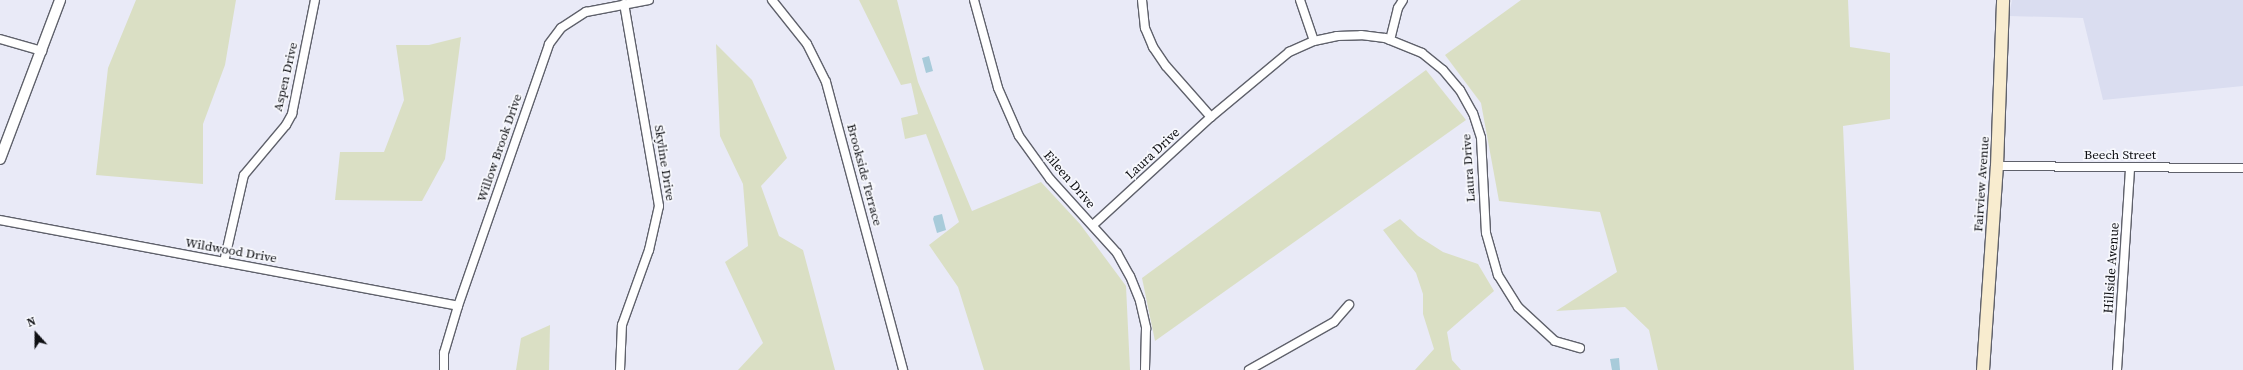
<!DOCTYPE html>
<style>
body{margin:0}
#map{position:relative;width:2243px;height:370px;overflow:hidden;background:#e9eaf7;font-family:"Source Serif 4",serif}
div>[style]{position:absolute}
.built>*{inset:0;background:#daddf0}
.green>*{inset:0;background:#dadfc4}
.water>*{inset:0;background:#a8cbda}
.roads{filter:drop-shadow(1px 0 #5f616b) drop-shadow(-1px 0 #5f616b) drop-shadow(0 1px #5f616b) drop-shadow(0 -1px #5f616b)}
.minor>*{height:8px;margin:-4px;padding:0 4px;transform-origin:4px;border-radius:4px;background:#fff}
.tertiary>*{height:10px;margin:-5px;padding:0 5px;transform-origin:5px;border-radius:5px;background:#fff}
.secondary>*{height:12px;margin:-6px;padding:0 6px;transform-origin:6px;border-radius:6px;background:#f8eccf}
span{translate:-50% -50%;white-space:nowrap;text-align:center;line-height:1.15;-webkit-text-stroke:3.5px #f7f8fd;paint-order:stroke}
.street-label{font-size:13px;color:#0e0f13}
.north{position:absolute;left:16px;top:314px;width:40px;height:40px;-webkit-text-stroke:3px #f7f8fd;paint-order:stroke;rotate:339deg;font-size:11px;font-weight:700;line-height:16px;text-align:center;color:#0e0f13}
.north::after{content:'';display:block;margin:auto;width:14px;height:18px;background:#0e0f13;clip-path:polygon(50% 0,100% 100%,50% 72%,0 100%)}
</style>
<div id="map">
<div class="built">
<i style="clip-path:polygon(2012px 0,2243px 0,2243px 86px,2103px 100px,2083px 18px,2009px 16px)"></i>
</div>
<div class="green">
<i style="clip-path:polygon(136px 0,236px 0,225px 65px,203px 124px,203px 184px,96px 175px,108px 68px)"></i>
<i style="clip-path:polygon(859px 0,897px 0,918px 82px,972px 211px,1041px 182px,1080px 224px,1126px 286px,1130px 370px,984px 370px,958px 287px,929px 245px,959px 222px,926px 134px,905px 139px,901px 118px,918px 114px,911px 83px,901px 85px)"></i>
<i style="clip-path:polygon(1521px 0,1848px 0,1850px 47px,1890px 53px,1890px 119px,1843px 126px,1854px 370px,1658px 370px,1649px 330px,1625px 307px,1556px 311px,1617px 272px,1600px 212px,1499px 201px,1481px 103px,1445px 55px)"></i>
<i style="clip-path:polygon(461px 37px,445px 159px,422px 201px,335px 200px,340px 152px,384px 152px,404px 100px,396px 45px,429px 45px)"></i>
<i style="clip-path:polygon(716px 44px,752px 80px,787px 158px,761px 186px,779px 236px,803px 250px,835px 370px,738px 370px,763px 343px,725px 262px,748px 246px,743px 184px,720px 136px)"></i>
<i style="clip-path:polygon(1426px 70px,1466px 120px,1155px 341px,1142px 278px)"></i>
<i style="clip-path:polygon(1400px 219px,1418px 236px,1443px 252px,1478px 264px,1494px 291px,1447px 332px,1452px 360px,1461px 370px,1415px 370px,1434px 349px,1423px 314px,1423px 294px,1416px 273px,1383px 230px)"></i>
<i style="clip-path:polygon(550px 325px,549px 370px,516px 370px,521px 338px)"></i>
</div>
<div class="water">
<i style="clip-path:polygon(929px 56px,933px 71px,926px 73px,922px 58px)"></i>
<i style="clip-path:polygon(942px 214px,946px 230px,937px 233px,933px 219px,934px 216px)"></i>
<i style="clip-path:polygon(1619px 358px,1620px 370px,1612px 370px,1610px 359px)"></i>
</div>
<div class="roads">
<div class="minor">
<i style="left:772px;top:0;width:56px;rotate:51.5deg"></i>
<i style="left:807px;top:44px;width:42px;rotate:63.4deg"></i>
<i style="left:826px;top:82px;width:298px;rotate:75deg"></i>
<i style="left:974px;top:0;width:91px;rotate:74.7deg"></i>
<i style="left:998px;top:88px;width:52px;rotate:66.4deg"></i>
<i style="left:1019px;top:136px;width:53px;rotate:54.2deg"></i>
<i style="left:1050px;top:179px;width:100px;rotate:47.8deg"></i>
<i style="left:1117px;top:253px;width:26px;rotate:61deg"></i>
<i style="left:1130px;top:276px;width:27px;rotate:68deg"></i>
<i style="left:1140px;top:301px;width:28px;rotate:77deg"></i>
<i style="left:1146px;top:328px;width:42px;rotate:91.4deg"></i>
<i style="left:1142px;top:0;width:28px;rotate:84deg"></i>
<i style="left:1145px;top:28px;width:21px;rotate:67deg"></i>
<i style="left:1153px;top:47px;width:23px;rotate:56deg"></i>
<i style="left:1166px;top:66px;width:68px;rotate:48.6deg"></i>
<i style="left:1300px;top:0;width:43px;rotate:71.1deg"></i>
<i style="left:0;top:39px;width:44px;rotate:15.9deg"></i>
<i style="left:1390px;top:40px;width:33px;rotate:-76deg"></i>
<i style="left:1398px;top:8px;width:9px;rotate:-58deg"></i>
<i style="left:1997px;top:166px;width:246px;rotate:0.5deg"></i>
<i style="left:0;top:220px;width:466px;rotate:10.6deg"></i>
<i style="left:1093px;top:225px;width:160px;rotate:-42.5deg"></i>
<i style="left:1211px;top:117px;width:102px;rotate:-39.8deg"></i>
<i style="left:1289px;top:52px;width:27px;rotate:-24deg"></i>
<i style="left:1314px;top:41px;width:24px;rotate:-12deg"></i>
<i style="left:1337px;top:36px;width:24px;rotate:-2deg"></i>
<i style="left:1361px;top:35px;width:24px;rotate:7deg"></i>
<i style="left:1385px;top:38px;width:40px;rotate:22deg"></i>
<i style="left:1422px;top:53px;width:27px;rotate:39deg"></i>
<i style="left:1443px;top:70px;width:26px;rotate:50deg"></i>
<i style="left:1460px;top:90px;width:26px;rotate:61deg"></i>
<i style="left:1473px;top:113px;width:26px;rotate:72deg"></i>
<i style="left:1481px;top:138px;width:95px;rotate:87deg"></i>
<i style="left:1486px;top:233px;width:44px;rotate:74.1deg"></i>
<i style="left:1498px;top:275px;width:38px;rotate:58deg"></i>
<i style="left:1518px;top:307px;width:50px;rotate:42.6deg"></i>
<i style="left:1555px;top:341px;width:26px;rotate:16deg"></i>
<i style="left:224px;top:262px;width:89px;rotate:-77.1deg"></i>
<i style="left:244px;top:175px;width:65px;rotate:-50deg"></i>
<i style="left:286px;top:125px;width:13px;rotate:-61deg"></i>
<i style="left:292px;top:114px;width:116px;rotate:-78.6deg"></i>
<i style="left:444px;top:370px;width:17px;rotate:-90deg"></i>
<i style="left:444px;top:353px;width:49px;rotate:-73.4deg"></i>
<i style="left:458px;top:306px;width:277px;rotate:-70.8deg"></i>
<i style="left:549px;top:44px;width:20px;rotate:-53deg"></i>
<i style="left:561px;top:28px;width:30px;rotate:-33deg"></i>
<i style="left:586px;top:12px;width:64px;rotate:-10.8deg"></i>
<i style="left:620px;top:370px;width:45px;rotate:-87.5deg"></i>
<i style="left:622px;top:325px;width:80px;rotate:-70.2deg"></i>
<i style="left:649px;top:250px;width:45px;rotate:-77.2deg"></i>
<i style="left:659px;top:206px;width:205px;rotate:-99.8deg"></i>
<i style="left:1249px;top:370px;width:98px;rotate:-29.5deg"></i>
<i style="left:1334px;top:322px;width:23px;rotate:-49deg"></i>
<i style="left:2117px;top:370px;width:203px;rotate:-86.3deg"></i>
</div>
<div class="tertiary">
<i style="left:0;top:159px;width:170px;rotate:-69.3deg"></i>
</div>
<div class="secondary">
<i style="left:1983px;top:370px;width:204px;rotate:-86.1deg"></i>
<i style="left:1997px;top:166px;width:166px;rotate:-87.9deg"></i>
</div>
</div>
<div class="street-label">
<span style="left:286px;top:77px;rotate:-77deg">Aspen Drive</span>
<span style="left:500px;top:148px;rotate:-71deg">Willow Brook Drive</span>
<span style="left:1153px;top:154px;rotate:-43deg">Laura Drive</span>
<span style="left:2120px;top:155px">Beech Street</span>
<span style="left:664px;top:163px;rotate:81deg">Skyline Drive</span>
<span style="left:1469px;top:168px;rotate:-94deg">Laura Drive</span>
<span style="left:864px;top:175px;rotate:75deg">Brookside Terrace</span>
<span style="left:1069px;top:180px;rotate:49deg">Eileen Drive</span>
<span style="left:1982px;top:184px;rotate:-86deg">Fairview Avenue</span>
<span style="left:231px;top:251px;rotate:10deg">Wildwood Drive</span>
<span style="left:2112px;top:268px;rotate:-86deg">Hillside Avenue</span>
</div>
<div class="north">N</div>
</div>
